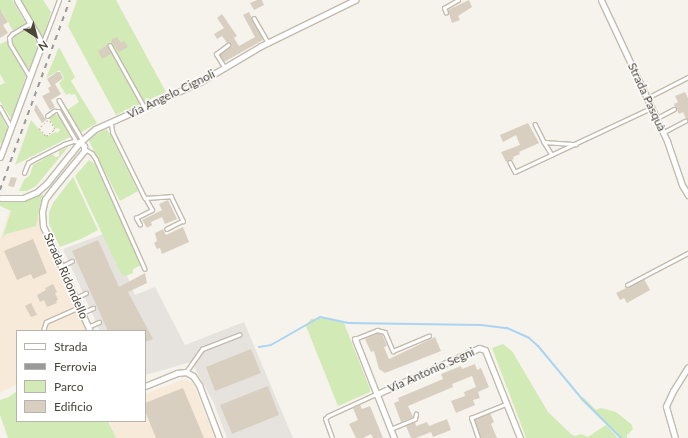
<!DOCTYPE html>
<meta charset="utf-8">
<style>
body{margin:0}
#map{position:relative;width:688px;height:438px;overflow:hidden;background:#f6f3ec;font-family:Lato,sans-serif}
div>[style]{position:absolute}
.commercial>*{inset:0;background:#f7ead8}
.industrial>*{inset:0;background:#e6e2dd}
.green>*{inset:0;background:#d2eab5}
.stream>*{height:2px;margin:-1px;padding:0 1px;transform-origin:1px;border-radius:1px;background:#a9d4f2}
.building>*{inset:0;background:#d8cfc1}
.path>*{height:1px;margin-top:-0.5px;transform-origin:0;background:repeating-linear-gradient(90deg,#c4b79f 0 2px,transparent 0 4px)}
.roads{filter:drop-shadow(1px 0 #c2bbae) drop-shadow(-1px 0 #c2bbae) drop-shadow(0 1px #c2bbae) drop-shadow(0 -1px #c2bbae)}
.service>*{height:2.5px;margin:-1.25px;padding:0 1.25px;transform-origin:1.25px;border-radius:1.25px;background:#fff}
.minor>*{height:5px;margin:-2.5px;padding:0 2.5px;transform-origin:2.5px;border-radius:2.5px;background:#fff}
.rail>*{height:2px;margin-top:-1px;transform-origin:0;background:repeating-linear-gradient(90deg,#9a9a9a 0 5px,transparent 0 10px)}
span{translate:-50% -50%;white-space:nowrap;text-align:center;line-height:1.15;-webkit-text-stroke:3px #fff;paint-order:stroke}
.street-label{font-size:12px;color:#4b4439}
.legend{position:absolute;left:16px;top:330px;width:130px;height:92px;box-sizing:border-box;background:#fff;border:1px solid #b7b4b0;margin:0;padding:5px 7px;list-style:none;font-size:12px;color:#4b4439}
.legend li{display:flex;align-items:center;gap:8px;height:20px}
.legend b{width:20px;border:1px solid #b7b4b0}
.north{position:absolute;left:16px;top:16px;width:40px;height:40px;-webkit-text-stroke:3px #fff;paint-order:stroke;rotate:144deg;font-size:11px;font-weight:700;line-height:16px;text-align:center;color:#4b4439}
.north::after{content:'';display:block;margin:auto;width:14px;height:18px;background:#4b4439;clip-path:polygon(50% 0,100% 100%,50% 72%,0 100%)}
</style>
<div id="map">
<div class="commercial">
<i style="clip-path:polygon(10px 210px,36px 210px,89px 331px,17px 331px,17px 384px,0 393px,0 239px)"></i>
<i style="clip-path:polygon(185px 379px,193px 384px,215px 438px,116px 438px,109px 421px,145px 421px,145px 394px)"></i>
</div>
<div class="industrial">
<i style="clip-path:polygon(109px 232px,135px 295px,155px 287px,185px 345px,244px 322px,293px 438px,227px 438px,213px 401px,191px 362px,145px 375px,145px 331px,100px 331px,63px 249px)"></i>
</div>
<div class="green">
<i style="clip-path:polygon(0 0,12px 0,26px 24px,13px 31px,2px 11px,0 12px)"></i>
<i style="clip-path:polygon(20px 0,43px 0,51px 12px,43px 38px)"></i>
<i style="clip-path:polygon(77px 0,116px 0,166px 92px,116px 115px,68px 26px)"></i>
<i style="clip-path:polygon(27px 27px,37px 43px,37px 48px,30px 69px,24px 64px,13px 43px,14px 35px)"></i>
<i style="clip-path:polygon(7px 41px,26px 76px,12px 120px,0 101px,0 85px,5px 83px,0 74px,0 44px)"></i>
<i style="clip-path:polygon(59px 47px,75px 77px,71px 81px,97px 123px,80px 133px,67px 110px,79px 102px,75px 94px,71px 95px,70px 93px,66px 95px,59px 83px,64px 78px,60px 70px,46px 78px)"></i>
<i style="clip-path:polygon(0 112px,8px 130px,2px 146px,0 142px)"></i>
<i style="clip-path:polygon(52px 114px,59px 115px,70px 137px,15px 165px,31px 120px,46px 137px,55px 132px,58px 133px,60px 129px,55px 128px,49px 118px)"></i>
<i style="clip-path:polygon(106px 129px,109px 132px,138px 191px,120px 201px,89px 141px,91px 137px)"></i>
<i style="clip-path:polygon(69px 146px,36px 186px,27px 191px,19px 191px,24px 180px,30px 175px,33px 165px,52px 154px,56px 157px,59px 156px,59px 151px)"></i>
<i style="clip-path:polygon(89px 160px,95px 164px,142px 265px,133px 269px,133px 273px,125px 276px,121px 274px,75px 176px)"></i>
<i style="clip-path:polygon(73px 177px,98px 230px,81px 239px,60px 247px,49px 224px,49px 213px,53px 203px)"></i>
<i style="clip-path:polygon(43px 194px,36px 226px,6px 234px,2px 239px,11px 211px,0 206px,0 202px,24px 202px)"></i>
<i style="clip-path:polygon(321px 318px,344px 323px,370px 389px,370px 392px,338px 406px,306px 326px,311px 319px)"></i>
<i style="clip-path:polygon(503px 344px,512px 351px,548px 412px,571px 434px,575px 436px,581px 434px,588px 437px,606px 425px,618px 438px,526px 438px,492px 348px)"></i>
<i style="clip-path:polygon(17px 391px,17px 421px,108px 421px,116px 438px,8px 438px,0 415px,0 400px,9px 397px)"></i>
<i style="clip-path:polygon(583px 397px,596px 410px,601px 408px,616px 412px,631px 424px,633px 429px,627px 435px,627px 438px,622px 438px,617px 434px,580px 399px)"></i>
</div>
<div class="stream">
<i style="left:259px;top:347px;width:12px;rotate:-9deg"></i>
<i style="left:271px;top:345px;width:56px;rotate:-29.7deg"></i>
<i style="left:320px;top:317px;width:29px;rotate:12deg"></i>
<i style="left:348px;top:323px;width:133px;rotate:0.9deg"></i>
<i style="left:481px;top:325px;width:26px;rotate:7deg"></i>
<i style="left:507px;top:328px;width:24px;rotate:24deg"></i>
<i style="left:529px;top:338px;width:12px;rotate:42deg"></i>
<i style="left:538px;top:346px;width:70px;rotate:50.2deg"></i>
<i style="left:583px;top:400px;width:54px;rotate:45deg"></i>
</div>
<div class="building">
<i style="clip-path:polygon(257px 0,262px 0,264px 5px,254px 10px,250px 3px)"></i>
<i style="clip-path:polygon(469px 0,472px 7px,458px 16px,460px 20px,452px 23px,448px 10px)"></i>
<i style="clip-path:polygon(0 9px,8px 22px,3px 25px,8px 33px,0 38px)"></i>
<i style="clip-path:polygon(249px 12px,263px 40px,224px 62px,220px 55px,230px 47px,231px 44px,227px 43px,222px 36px,217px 39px,214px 34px,224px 28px,217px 18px,222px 14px,237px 36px,234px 38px,239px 46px,255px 37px,243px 15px)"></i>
<i style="clip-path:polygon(117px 37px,121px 43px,124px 41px,128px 47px,119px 52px,112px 43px,111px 40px)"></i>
<i style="clip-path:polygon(107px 45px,112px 53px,102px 59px,98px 51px)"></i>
<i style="clip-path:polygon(57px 72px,60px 72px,63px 78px,55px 84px,61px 94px,51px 100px,55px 107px,50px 110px,42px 96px,50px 92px,48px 88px,51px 86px,47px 79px)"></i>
<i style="clip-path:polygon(685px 92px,688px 98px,688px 123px,683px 112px,679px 114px,674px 104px,678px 102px,675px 96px)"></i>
<i style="clip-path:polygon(36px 104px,46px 120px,42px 123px,34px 110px)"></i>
<i style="clip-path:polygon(528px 123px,539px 143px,519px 152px,520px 154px,513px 157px,514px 159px,506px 162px,501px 152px,520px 145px,516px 135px,503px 142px,500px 135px)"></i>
<i style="clip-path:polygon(11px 177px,17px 178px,14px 187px,8px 186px)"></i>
<i style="clip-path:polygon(168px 200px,177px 219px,165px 224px,162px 217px,151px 222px,152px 225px,147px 228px,142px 220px,162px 210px,159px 204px)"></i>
<i style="clip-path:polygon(183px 227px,189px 242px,162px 254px,160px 248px,157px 249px,154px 243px,157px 241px,155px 233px,163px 229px,166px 235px)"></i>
<i style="clip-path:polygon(33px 239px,47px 273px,33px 279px,31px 274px,17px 280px,4px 251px)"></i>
<i style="clip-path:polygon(98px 240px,119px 287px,145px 273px,147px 283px,128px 292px,153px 339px,145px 342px,145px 331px,108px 331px,72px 251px)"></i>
<i style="clip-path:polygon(644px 279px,650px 290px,627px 303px,624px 298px,620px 300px,616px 293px)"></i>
<i style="clip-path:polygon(53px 284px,57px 292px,55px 293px,58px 300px,56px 301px,57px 303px,47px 307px,44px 300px,40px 302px,37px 295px,46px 290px,45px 288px)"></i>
<i style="clip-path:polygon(31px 303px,37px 315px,31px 317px,25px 306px)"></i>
<i style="clip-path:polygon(378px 333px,382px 334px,387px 346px,384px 347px,389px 359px,435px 337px,441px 351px,385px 373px,379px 369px,374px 351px,371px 352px,365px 339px)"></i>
<i style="clip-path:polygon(251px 349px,261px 373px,215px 391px,206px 367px)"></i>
<i style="clip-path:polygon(475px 364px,477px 370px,481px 368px,489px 387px,478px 392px,480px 398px,473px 400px,475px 405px,456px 413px,451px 401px,465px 396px,464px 392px,476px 387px,472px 376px,452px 384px,453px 387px,408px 406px,413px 417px,401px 422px,394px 403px,399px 401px,398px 398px,443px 379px,441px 374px,461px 366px,462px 369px)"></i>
<i style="clip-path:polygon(268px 386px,279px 415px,232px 434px,220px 405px)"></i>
<i style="clip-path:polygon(183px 388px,204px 438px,156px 438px,145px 411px,145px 403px)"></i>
<i style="clip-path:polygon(360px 405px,362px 409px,370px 406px,383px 438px,373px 438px,371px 434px,363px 438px,356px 438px,349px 424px,358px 420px,353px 408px)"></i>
<i style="clip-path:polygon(490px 413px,494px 422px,491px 424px,497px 438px,481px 438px,474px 420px)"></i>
<i style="clip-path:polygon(447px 419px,451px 430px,433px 437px,431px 432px,416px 438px,411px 438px,406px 426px,415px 422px,416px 426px,427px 422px,429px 426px)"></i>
</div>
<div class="path">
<i style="left:48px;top:120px;width:12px;rotate:138deg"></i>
<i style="left:39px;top:128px;width:11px;rotate:49deg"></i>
<i style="left:46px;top:136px;width:11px;rotate:-38deg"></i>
<i style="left:55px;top:129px;width:12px;rotate:-121deg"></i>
</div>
<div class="roads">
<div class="service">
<i style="left:446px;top:13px;width:5px;rotate:-112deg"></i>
<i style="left:444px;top:8px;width:16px;rotate:-30deg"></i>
<i style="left:254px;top:18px;width:28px;rotate:60deg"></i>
<i style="left:42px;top:45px;width:48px;rotate:-69.3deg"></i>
<i style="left:110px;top:45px;width:72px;rotate:60.9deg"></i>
<i style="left:224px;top:67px;width:15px;rotate:-122deg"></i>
<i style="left:216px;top:54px;width:15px;rotate:-37deg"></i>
<i style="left:29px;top:76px;width:37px;rotate:-121deg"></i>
<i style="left:10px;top:44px;width:6px;rotate:-99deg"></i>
<i style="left:9px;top:38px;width:5px;rotate:-53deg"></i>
<i style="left:12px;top:34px;width:21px;rotate:-31deg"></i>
<i style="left:647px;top:98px;width:46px;rotate:-27.1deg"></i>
<i style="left:59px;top:100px;width:45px;rotate:59.5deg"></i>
<i style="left:0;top:107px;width:23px;rotate:61deg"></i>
<i style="left:47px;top:116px;width:9px;rotate:-36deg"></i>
<i style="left:54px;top:111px;width:5px"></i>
<i style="left:59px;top:111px;width:34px;rotate:60deg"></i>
<i style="left:657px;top:118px;width:19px;rotate:-28deg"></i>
<i style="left:111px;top:122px;width:11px;rotate:80deg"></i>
<i style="left:113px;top:133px;width:72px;rotate:63.8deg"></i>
<i style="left:535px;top:124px;width:20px;rotate:63deg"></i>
<i style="left:544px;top:142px;width:32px;rotate:4deg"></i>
<i style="left:664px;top:132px;width:24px;rotate:-28deg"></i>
<i style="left:544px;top:142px;width:15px;rotate:58deg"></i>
<i style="left:85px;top:149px;width:8px;rotate:30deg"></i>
<i style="left:92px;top:153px;width:7px;rotate:56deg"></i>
<i style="left:96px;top:159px;width:120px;rotate:66deg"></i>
<i style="left:510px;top:162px;width:11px;rotate:63deg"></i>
<i style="left:515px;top:172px;width:150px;rotate:-25.2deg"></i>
<i style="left:24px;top:173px;width:11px;rotate:-68deg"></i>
<i style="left:28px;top:163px;width:6px;rotate:-31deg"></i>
<i style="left:33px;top:160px;width:35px;rotate:-27deg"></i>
<i style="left:64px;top:144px;width:10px;rotate:-17deg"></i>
<i style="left:74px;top:141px;width:6px;rotate:9deg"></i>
<i style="left:140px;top:225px;width:8px;rotate:-120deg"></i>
<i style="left:136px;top:218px;width:18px;rotate:-27deg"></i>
<i style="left:152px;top:210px;width:14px;rotate:-120deg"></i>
<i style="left:145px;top:198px;width:26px;rotate:-4deg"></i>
<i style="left:171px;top:196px;width:28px;rotate:64deg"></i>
<i style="left:183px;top:221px;width:18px;rotate:153deg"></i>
<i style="left:62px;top:266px;width:11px;rotate:-27deg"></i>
<i style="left:627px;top:285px;width:69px;rotate:-27.7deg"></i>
<i style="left:76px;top:298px;width:11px;rotate:-27deg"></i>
<i style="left:82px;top:313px;width:12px;rotate:-24deg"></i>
<i style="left:88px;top:327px;width:12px;rotate:-24deg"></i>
<i style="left:43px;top:331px;width:9px;rotate:-72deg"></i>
<i style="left:46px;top:322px;width:36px;rotate:-24deg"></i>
<i style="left:355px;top:339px;width:24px;rotate:-22deg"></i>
<i style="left:377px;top:330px;width:8px;rotate:14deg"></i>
<i style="left:385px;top:332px;width:21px;rotate:67deg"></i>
<i style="left:393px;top:351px;width:39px;rotate:-23deg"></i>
<i style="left:186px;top:372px;width:28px;rotate:-55deg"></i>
<i style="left:202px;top:349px;width:40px;rotate:-21deg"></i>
<i style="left:391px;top:429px;width:26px;rotate:-23deg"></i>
<i style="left:415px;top:419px;width:5px;rotate:-79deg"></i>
<i style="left:332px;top:438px;width:20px;rotate:-110deg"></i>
<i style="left:325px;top:419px;width:4px;rotate:-45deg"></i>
<i style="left:328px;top:416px;width:53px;rotate:-24.6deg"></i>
<i style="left:478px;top:438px;width:21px;rotate:-109deg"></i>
<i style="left:471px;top:418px;width:38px;rotate:-22deg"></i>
</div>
<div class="minor">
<i style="left:601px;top:0;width:156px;rotate:64.9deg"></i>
<i style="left:667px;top:141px;width:46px;rotate:71.2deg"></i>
<i style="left:682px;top:185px;width:12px;rotate:59deg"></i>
<i style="left:80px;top:142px;width:6px;rotate:45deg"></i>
<i style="left:84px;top:146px;width:5px;rotate:90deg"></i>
<i style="left:84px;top:151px;width:50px;rotate:129.4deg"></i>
<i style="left:52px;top:190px;width:11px;rotate:128deg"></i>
<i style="left:45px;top:199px;width:13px;rotate:103deg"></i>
<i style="left:42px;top:212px;width:14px;rotate:86deg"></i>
<i style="left:43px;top:226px;width:115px;rotate:65.9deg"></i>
<i style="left:0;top:157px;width:118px;rotate:-69.7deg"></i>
<i style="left:41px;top:46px;width:8px;rotate:-104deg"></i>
<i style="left:39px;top:38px;width:44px;rotate:-120.1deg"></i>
<i style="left:1px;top:198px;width:22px"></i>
<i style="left:23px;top:198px;width:15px;rotate:-23deg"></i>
<i style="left:37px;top:192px;width:13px;rotate:-42deg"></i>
<i style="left:47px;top:183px;width:53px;rotate:-51.2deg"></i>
<i style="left:80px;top:142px;width:20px;rotate:-41deg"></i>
<i style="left:95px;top:129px;width:115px;rotate:-24.1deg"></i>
<i style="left:200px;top:82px;width:71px;rotate:-30.5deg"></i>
<i style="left:261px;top:46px;width:105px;rotate:-26.1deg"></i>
<i style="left:355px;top:339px;width:106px;rotate:68.5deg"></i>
<i style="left:145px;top:386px;width:35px;rotate:-22deg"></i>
<i style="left:177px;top:373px;width:9px;rotate:-6deg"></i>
<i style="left:186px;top:372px;width:8px;rotate:30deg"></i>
<i style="left:193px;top:376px;width:11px;rotate:56deg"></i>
<i style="left:199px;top:385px;width:57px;rotate:69.3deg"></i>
<i style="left:377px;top:394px;width:112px;rotate:-24.3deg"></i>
<i style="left:479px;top:348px;width:6px;rotate:18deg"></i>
<i style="left:485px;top:350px;width:95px;rotate:68.3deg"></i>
<i style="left:675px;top:438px;width:33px;rotate:-106deg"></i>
<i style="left:666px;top:406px;width:17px;rotate:-65deg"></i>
<i style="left:673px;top:391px;width:28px;rotate:-58deg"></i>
</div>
</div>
<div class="rail">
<i style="left:0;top:190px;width:202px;rotate:-69.8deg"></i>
</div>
<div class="street-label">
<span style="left:171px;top:94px;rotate:-26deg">Via Angelo Cignoli</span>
<span style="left:647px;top:97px;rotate:65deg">Strada Pasquà</span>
<span style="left:66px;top:276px;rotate:66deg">Strada Ridondello</span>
<span style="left:431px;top:370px;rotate:-24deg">Via Antonio Segni</span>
</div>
<ul class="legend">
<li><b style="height:5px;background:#fff"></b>Strada</li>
<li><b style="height:5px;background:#9a9a9a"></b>Ferrovia</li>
<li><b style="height:11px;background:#d2eab5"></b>Parco</li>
<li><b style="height:11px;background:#d8cfc1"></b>Edificio</li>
</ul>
<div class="north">N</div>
</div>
